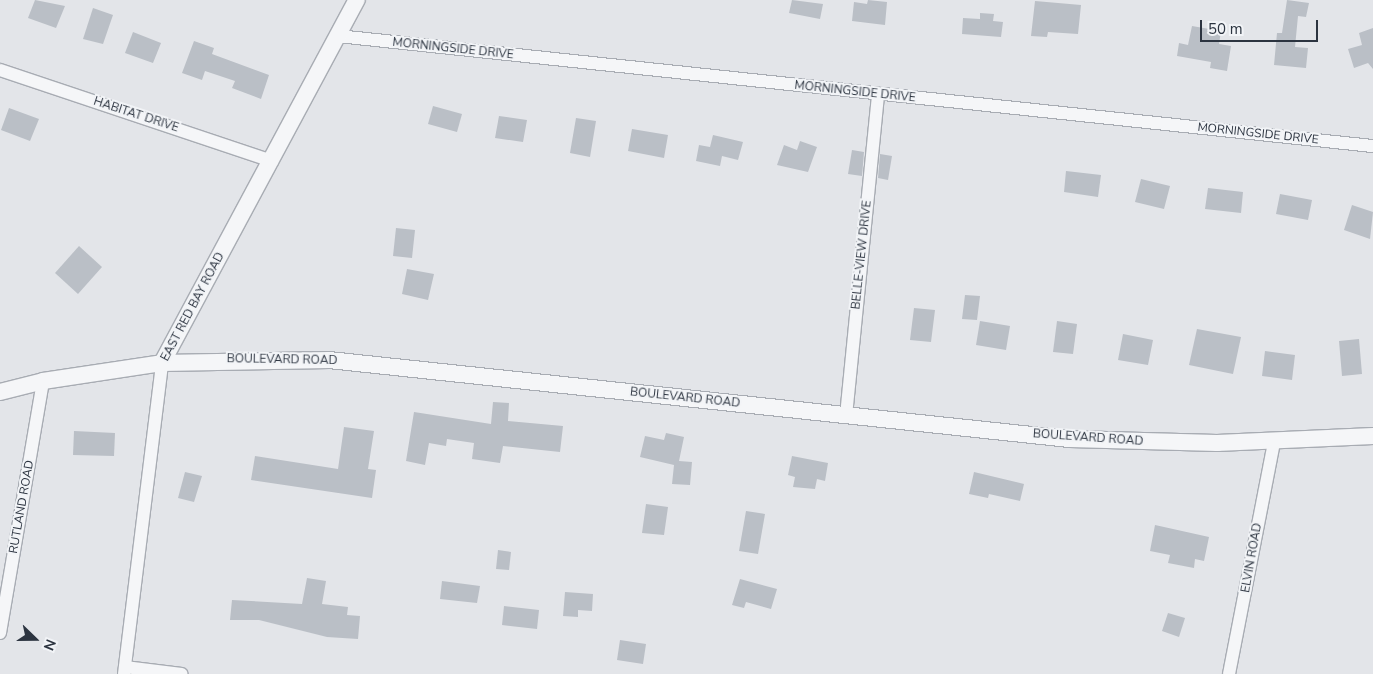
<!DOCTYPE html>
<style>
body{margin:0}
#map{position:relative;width:1373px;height:674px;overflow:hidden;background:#e3e5e9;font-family:"Nunito Sans",sans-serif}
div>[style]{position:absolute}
.building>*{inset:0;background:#babfc6}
.roads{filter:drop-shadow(1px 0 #a8acb3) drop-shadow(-1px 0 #a8acb3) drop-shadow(0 1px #a8acb3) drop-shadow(0 -1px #a8acb3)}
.minor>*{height:12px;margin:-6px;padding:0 6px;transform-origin:6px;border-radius:6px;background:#f5f6f8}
.tertiary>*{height:16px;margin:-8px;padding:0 8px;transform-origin:8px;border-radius:8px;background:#f5f6f8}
span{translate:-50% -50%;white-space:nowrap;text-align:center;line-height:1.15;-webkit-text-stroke:4px #f2f4f7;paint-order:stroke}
.street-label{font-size:12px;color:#2c3440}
.north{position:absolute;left:10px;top:614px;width:50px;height:50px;-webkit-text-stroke:4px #f2f4f7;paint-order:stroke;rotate:112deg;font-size:14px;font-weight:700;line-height:20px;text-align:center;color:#2c3440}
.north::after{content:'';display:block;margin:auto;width:18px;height:22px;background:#2c3440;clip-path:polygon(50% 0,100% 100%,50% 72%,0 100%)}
.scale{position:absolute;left:1200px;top:20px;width:118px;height:22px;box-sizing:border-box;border:2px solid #2c3440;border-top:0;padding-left:6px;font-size:15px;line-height:18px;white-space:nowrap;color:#2c3440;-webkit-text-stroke:4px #f2f4f7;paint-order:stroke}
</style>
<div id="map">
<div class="building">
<i style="clip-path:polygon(35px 0,65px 6px,56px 28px,28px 18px)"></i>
<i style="clip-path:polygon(792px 0,823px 4px,820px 19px,789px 13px)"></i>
<i style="clip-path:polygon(868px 0,887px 2px,885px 25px,852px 21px,854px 2px,867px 4px)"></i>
<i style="clip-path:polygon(1287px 0,1309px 3px,1306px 17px,1298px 16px,1295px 47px,1308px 48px,1306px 68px,1274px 65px,1277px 33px,1282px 33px)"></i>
<i style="clip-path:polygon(1035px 1px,1081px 5px,1078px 34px,1048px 32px,1047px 37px,1031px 36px)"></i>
<i style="clip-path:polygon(93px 8px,113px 15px,103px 44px,83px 39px)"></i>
<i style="clip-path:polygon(980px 13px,994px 14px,993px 21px,1003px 22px,1001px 37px,962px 34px,963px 18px,980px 19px)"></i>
<i style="clip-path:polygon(1192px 26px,1221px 31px,1219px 44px,1231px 46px,1227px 71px,1210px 68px,1211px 62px,1177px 56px,1179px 43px,1188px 45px)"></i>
<i style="clip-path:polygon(1373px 28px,1373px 69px,1368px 63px,1354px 68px,1348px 49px,1362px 45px,1359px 33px)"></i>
<i style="clip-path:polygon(133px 32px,161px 43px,153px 63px,125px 53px)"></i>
<i style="clip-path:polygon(194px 41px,214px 48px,212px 54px,269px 75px,261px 99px,232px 88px,235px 81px,205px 71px,202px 80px,182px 73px)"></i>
<i style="clip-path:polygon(433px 106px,462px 114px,457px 132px,428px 124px)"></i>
<i style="clip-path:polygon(9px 108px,39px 119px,30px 141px,1px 130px)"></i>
<i style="clip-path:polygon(499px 116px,527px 120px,523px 142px,495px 138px)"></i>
<i style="clip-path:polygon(576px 118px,596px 121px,590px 157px,570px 153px)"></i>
<i style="clip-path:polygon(632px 129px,668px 135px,664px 158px,628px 151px)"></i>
<i style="clip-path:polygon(713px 135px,743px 142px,738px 160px,722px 156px,720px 166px,696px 161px,699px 145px,710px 147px)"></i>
<i style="clip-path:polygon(800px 141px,817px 147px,808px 172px,777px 165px,784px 145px,797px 150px)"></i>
<i style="clip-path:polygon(852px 150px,864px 152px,862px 176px,848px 174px)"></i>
<i style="clip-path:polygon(880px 154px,892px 156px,888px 180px,878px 178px)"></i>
<i style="clip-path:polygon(1066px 171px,1101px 175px,1098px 197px,1064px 192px)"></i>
<i style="clip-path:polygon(1141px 179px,1170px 186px,1164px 209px,1135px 202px)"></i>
<i style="clip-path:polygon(1208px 188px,1243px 192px,1241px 213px,1205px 209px)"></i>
<i style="clip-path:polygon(1280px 194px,1312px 200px,1308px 220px,1276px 214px)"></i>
<i style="clip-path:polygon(1352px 205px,1373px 212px,1370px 239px,1344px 230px)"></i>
<i style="clip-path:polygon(396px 228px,415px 230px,412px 258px,393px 256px)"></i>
<i style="clip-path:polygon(79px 246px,102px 267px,78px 294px,55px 273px)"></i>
<i style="clip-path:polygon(407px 269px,434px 274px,428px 300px,402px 294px)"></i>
<i style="clip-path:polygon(965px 295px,980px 296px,977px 320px,962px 319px)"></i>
<i style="clip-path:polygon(914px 308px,935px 310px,931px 342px,910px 340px)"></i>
<i style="clip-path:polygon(980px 321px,1010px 326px,1006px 350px,976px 345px)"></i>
<i style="clip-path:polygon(1057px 321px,1077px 324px,1073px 354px,1053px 352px)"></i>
<i style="clip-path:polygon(1197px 329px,1241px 337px,1233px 374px,1189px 365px)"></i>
<i style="clip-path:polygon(1123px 334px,1153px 340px,1148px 365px,1118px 360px)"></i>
<i style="clip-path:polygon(1359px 339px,1362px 374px,1342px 376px,1339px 341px)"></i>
<i style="clip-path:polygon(1265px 351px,1295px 355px,1292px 380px,1262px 376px)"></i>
<i style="clip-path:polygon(493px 402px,509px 403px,508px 421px,563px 426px,560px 452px,503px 446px,500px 463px,472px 459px,474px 443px,447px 439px,446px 446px,429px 443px,425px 465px,406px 461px,414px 412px,491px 424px)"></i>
<i style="clip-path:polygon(344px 427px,374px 431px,368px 469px,376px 470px,372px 498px,251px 480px,255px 456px,338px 469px)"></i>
<i style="clip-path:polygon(74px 431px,115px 433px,114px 456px,73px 455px)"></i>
<i style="clip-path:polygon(666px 433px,684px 437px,679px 461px,692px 462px,690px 485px,672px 484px,674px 465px,640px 457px,645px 436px,664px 440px)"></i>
<i style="clip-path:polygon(792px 456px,828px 463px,825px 481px,817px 479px,815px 489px,793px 487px,795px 477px,788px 475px)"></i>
<i style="clip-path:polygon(185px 472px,202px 476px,194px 502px,178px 498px)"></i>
<i style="clip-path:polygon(974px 472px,1024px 484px,1020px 501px,989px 494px,988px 498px,969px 494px)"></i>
<i style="clip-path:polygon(646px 504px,668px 507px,664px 535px,642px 533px)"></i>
<i style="clip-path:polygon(746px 511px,765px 514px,758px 554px,739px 551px)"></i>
<i style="clip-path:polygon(1155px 525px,1209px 537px,1204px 561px,1195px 559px,1194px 568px,1168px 563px,1170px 555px,1150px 551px)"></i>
<i style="clip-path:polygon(498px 550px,511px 552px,509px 570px,496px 569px)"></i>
<i style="clip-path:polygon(307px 578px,326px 581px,322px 604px,348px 607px,347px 615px,360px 616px,358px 639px,327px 637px,259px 620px,230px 620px,232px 600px,302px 604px)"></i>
<i style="clip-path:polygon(740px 579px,777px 589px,771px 609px,746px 602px,744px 608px,732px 605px)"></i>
<i style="clip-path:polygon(442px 581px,480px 586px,477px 603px,440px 599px)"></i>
<i style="clip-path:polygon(565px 592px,593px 594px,592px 611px,578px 610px,578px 617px,563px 616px)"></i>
<i style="clip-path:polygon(504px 606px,539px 610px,537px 629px,502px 625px)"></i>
<i style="clip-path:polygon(1168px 613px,1185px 618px,1179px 637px,1162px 631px)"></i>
<i style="clip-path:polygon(620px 640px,646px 644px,643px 664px,617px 660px)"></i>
</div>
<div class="roads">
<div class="minor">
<i style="left:338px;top:36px;width:1041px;rotate:6.07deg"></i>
<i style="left:0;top:70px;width:287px;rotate:18.5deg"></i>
<i style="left:846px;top:416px;width:324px;rotate:-84.3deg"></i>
<i style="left:0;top:633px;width:256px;rotate:-80.3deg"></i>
<i style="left:125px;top:667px;width:57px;rotate:7deg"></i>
<i style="left:124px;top:674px;width:313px;rotate:-83deg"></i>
<i style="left:1229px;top:674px;width:236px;rotate:-79deg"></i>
</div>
<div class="tertiary">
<i style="left:162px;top:363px;width:412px;rotate:-61.8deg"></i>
<i style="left:0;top:392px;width:44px;rotate:-14.3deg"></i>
<i style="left:43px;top:381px;width:120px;rotate:-8.6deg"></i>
<i style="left:162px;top:363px;width:167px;rotate:-1deg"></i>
<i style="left:329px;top:360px;width:745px;rotate:6.09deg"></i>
<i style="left:1070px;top:439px;width:147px;rotate:1.6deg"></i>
<i style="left:1217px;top:443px;width:156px;rotate:-2.6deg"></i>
</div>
</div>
<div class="street-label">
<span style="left:453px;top:49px;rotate:6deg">MORNINGSIDE DRIVE</span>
<span style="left:855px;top:92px;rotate:6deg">MORNINGSIDE DRIVE</span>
<span style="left:136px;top:115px;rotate:18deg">HABITAT DRIVE</span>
<span style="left:1258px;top:134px;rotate:6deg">MORNINGSIDE DRIVE</span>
<span style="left:862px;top:255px;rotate:-84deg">BELLE-VIEW DRIVE</span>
<span style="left:193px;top:307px;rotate:-62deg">EAST RED BAY ROAD</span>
<span style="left:282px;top:360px;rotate:1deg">BOULEVARD ROAD</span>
<span style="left:685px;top:398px;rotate:6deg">BOULEVARD ROAD</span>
<span style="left:1088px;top:438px;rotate:4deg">BOULEVARD ROAD</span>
<span style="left:22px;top:507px;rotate:-80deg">RUTLAND ROAD</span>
<span style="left:1252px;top:558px;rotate:-80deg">ELVIN ROAD</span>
</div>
<div class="north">N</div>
<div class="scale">50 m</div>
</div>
